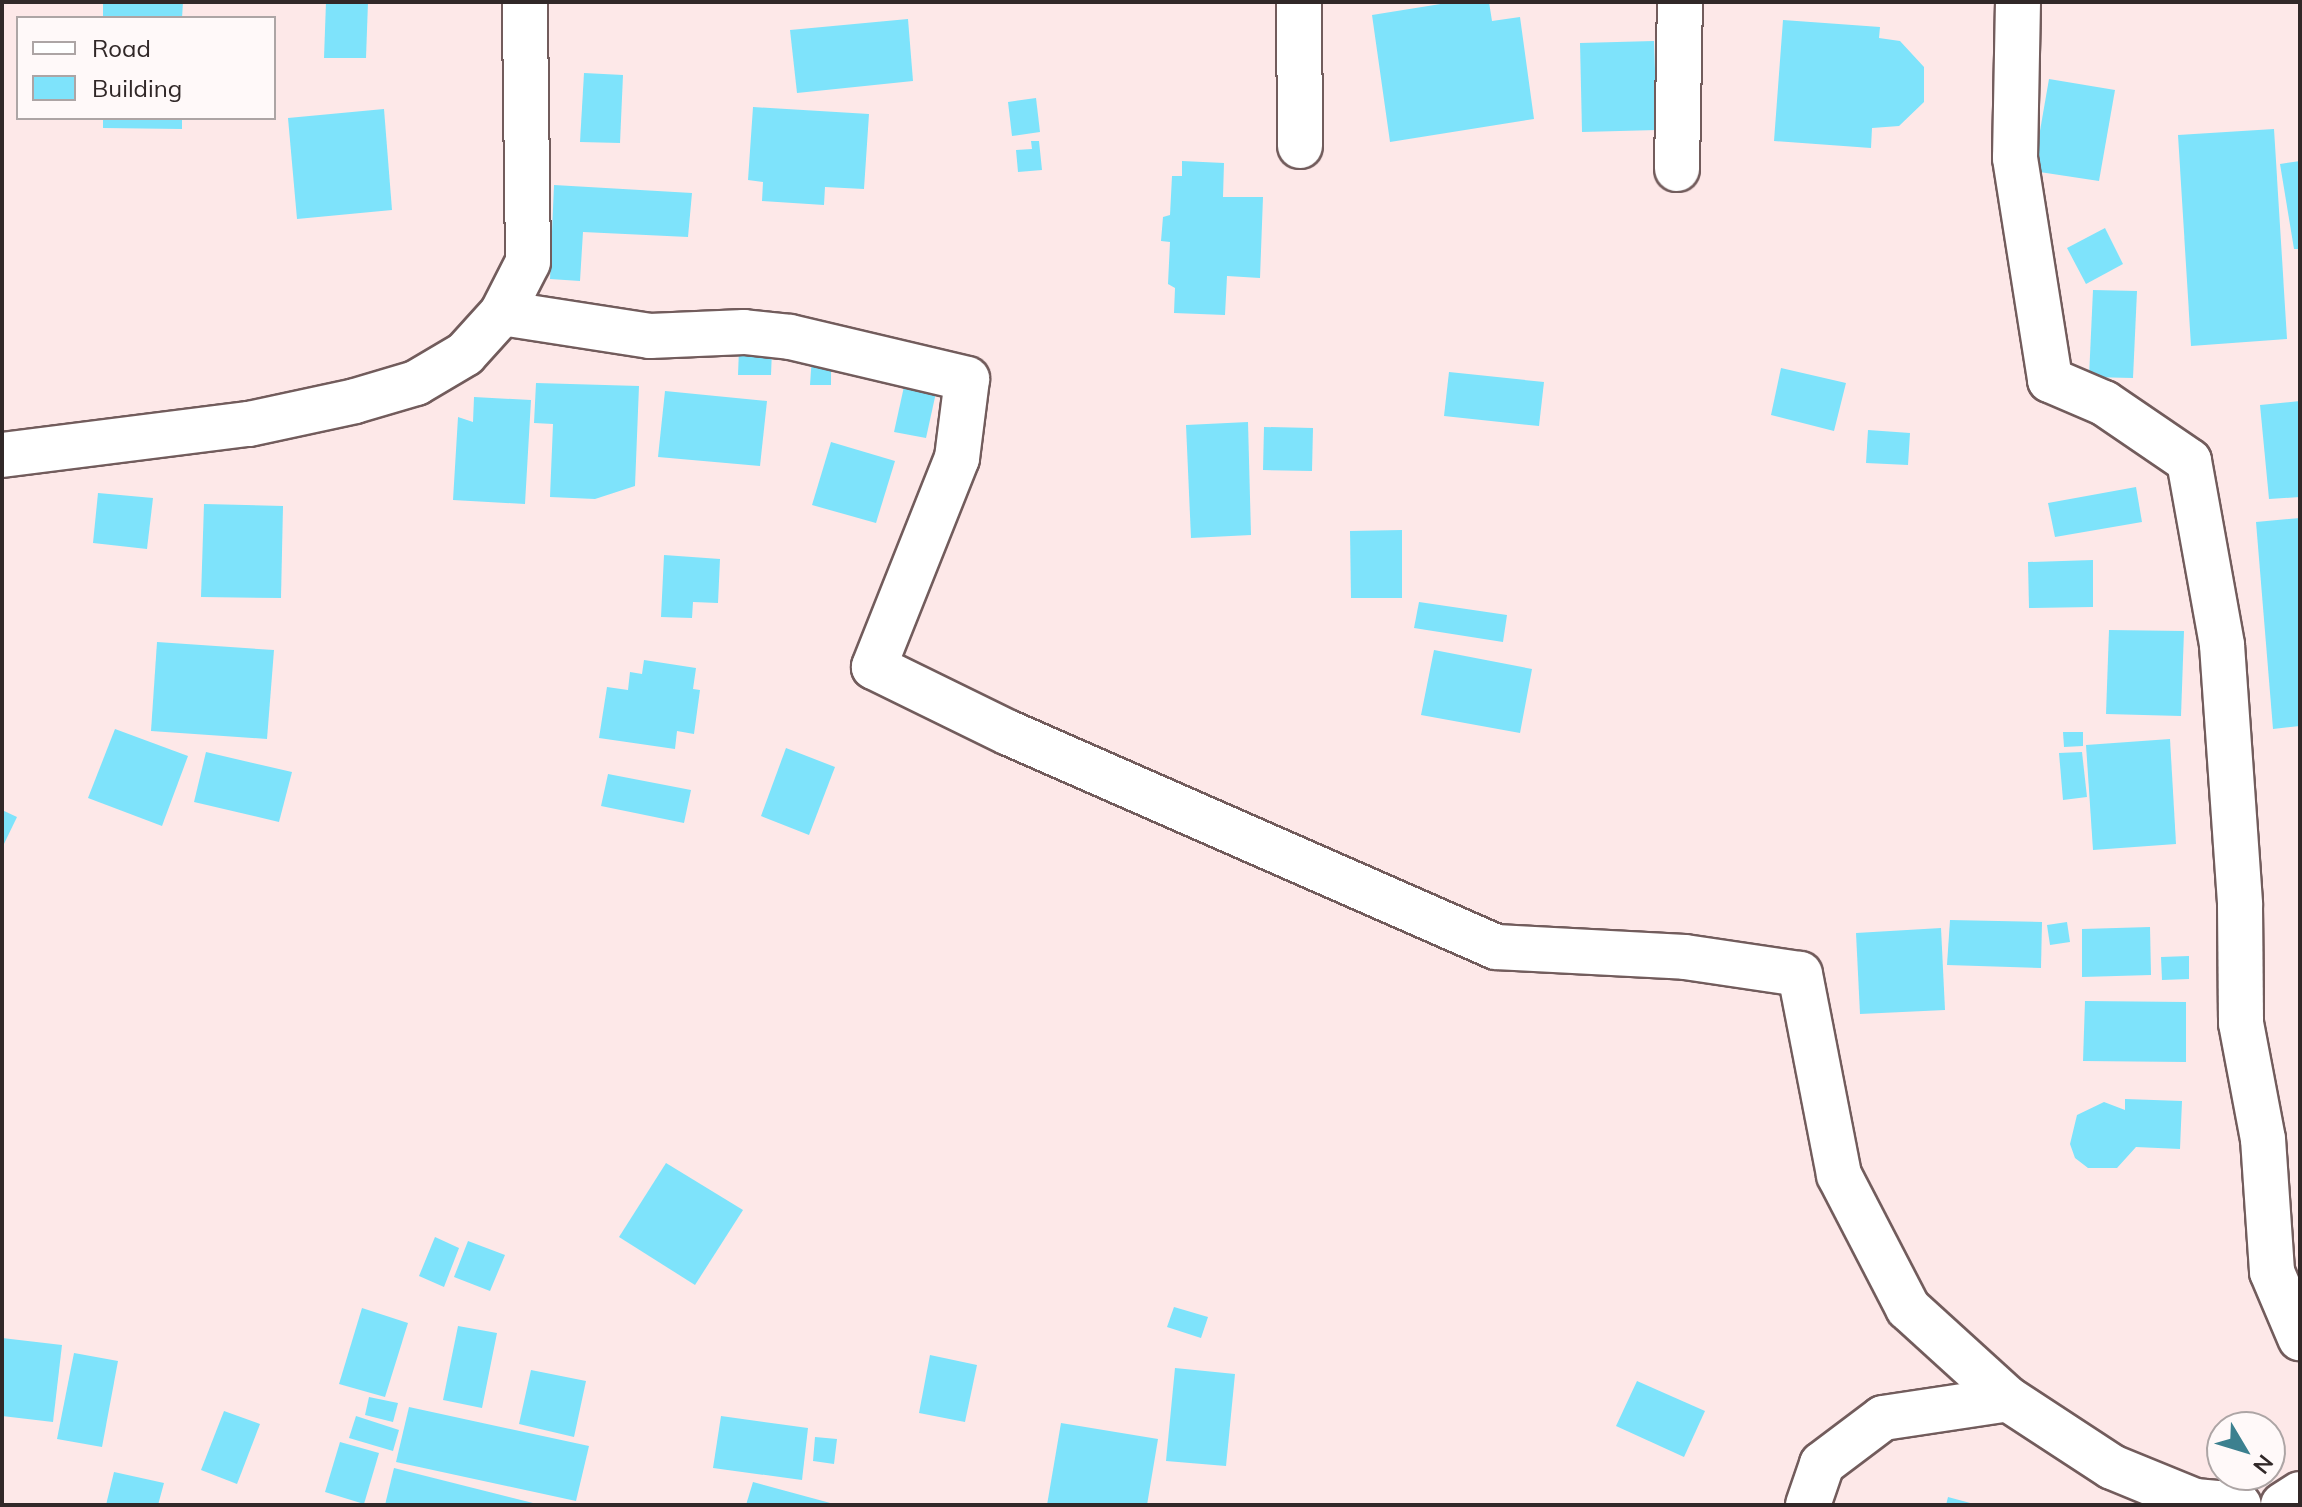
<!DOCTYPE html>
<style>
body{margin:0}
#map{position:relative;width:2302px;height:1507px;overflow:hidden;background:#fde8e8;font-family:Mulish,sans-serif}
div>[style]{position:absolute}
.building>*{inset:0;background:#7ee3fb}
.roads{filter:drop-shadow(2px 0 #725c5c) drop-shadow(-2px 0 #725c5c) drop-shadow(0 2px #725c5c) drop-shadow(0 -2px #725c5c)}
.minor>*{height:44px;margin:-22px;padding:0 22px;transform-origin:22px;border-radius:22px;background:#fff}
span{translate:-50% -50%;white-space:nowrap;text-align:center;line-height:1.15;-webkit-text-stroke:6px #fff9f9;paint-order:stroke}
.frame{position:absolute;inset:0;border:4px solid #312828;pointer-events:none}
.legend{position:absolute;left:16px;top:16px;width:260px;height:104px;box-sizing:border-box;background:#fff9f9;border:2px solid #ada5a5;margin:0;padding:10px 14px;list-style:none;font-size:24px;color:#312828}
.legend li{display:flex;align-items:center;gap:16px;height:40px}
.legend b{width:40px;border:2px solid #ada5a5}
.north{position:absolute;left:2206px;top:1411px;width:80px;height:80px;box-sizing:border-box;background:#fff9f9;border:2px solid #ada5a5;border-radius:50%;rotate:128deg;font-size:22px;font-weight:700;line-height:32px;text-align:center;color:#312828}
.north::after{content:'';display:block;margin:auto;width:28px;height:36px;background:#3c808f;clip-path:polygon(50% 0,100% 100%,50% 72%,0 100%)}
</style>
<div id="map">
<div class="building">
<i style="clip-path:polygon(103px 2px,183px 2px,182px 18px,103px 18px)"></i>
<i style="clip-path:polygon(326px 2px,368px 2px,366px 58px,324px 58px)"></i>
<i style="clip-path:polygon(1453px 2px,1489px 2px,1492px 21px,1520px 17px,1534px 119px,1390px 142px,1372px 15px)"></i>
<i style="clip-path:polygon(908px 19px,913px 81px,797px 93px,790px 30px)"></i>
<i style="clip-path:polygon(1783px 20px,1880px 27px,1879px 38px,1900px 41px,1924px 67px,1924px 102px,1899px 126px,1872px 128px,1871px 148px,1774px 141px)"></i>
<i style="clip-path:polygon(1654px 41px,1657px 130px,1582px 132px,1580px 43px)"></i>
<i style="clip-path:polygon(584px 73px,623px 75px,620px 143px,580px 142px)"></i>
<i style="clip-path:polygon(2049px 79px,2115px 90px,2099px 181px,2033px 171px)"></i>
<i style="clip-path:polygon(1036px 98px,1040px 132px,1012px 136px,1008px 102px)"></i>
<i style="clip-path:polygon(753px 107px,869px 114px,864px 189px,825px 187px,824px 205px,762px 201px,763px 182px,748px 180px)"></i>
<i style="clip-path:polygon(384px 109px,392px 210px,297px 219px,288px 118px)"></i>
<i style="clip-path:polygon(103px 118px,182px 118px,182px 129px,103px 128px)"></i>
<i style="clip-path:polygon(2274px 129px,2287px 339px,2191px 346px,2178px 135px)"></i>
<i style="clip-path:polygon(1031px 141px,1039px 141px,1042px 170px,1018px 172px,1016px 150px,1032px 149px)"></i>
<i style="clip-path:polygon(1182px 161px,1224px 163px,1223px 197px,1263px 197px,1260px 278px,1227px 276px,1225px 315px,1174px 313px,1175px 288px,1168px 284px,1170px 242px,1161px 241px,1163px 217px,1170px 215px,1172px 176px,1182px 176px)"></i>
<i style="clip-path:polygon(2300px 161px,2300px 249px,2294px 249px,2280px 164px)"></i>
<i style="clip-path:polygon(554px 185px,692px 193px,688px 237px,583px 232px,580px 281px,550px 279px)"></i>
<i style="clip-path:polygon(2105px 228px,2123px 264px,2086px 284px,2067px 248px)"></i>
<i style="clip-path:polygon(2093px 290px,2137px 291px,2133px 378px,2089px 377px)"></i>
<i style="clip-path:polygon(739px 349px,772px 350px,771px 375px,738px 375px)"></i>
<i style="clip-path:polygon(812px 356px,831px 357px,831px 385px,810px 385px)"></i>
<i style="clip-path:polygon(1781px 368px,1846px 383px,1834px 431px,1771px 415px)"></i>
<i style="clip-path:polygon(1449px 372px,1544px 382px,1539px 426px,1444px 416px)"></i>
<i style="clip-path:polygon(905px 382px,937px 388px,926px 438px,894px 432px)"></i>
<i style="clip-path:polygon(536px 383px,639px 386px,635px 486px,595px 499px,550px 497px,553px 424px,534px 423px)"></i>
<i style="clip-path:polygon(665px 391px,767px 401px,760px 466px,658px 457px)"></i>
<i style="clip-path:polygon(474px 397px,531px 400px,525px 504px,453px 500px,458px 417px,473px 422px)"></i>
<i style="clip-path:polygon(2300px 401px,2300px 497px,2269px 499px,2260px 405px)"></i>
<i style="clip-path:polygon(1248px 422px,1251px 535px,1191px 538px,1186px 425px)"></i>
<i style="clip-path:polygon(1264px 427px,1313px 428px,1312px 471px,1263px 470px)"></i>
<i style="clip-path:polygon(1868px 430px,1910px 433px,1908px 465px,1866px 463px)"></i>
<i style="clip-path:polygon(831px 442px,895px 461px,876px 523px,812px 505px)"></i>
<i style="clip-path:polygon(2136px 487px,2142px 522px,2055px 537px,2048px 503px)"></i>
<i style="clip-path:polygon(98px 493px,153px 498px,147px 549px,93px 543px)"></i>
<i style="clip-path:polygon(204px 504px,283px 506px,281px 598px,201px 597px)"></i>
<i style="clip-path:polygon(2300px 518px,2300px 726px,2273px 729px,2256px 522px)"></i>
<i style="clip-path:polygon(1402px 530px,1402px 598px,1351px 598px,1350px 531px)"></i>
<i style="clip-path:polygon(664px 555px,720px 559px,718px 603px,693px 602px,692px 618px,661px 617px)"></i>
<i style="clip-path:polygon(2093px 560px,2093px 607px,2029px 608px,2028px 562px)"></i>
<i style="clip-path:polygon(1419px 602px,1507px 615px,1503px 642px,1414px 628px)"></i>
<i style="clip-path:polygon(2109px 630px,2184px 631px,2181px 716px,2106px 714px)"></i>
<i style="clip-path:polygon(157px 642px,274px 650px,267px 739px,151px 731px)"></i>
<i style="clip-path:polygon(1434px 650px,1532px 669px,1520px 733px,1421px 715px)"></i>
<i style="clip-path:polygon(644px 660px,696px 668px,693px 689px,700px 690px,694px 734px,677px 731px,675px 749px,599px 738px,607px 687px,628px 690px,630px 672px,642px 674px)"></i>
<i style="clip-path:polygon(115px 729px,188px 756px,162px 826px,88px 798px)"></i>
<i style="clip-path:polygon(2063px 732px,2083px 732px,2083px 746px,2064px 747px)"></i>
<i style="clip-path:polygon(2170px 739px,2176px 844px,2093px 850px,2086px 745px)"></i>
<i style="clip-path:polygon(786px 748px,835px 767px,809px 835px,761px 816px)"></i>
<i style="clip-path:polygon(206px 752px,292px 772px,279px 822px,194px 802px)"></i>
<i style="clip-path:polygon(2082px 752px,2087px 797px,2063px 800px,2059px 753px)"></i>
<i style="clip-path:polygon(608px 774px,691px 790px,684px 823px,601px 806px)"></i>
<i style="clip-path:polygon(2px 810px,17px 817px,2px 848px)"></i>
<i style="clip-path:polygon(1950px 920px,2042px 922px,2041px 968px,1947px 965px)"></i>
<i style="clip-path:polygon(2067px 922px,2070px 942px,2050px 945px,2047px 925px)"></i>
<i style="clip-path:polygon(2150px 927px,2151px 975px,2082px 977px,2082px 929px)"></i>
<i style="clip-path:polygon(1941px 928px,1945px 1010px,1860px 1014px,1856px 933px)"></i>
<i style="clip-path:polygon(2189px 956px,2189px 979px,2162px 980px,2161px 957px)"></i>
<i style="clip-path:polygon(2085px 1001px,2186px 1002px,2186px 1062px,2083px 1061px)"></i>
<i style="clip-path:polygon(2125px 1099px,2182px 1101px,2180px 1149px,2136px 1147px,2117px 1168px,2088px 1168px,2075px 1158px,2070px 1144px,2077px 1115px,2104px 1102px,2125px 1110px)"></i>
<i style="clip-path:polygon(666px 1163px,743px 1210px,695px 1285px,619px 1237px)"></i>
<i style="clip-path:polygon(435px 1237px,459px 1248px,444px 1287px,419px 1276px)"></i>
<i style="clip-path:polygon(468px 1241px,505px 1255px,490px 1291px,454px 1277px)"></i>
<i style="clip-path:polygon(1174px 1307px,1208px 1317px,1201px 1338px,1167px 1327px)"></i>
<i style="clip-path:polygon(362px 1308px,408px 1323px,385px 1397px,339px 1384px)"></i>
<i style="clip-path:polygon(458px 1326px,497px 1333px,482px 1408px,443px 1400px)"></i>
<i style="clip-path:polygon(2px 1338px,62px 1345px,53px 1422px,2px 1416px)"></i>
<i style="clip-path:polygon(74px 1353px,118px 1361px,102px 1447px,57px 1439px)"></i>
<i style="clip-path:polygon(930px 1355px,977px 1365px,965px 1422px,919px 1413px)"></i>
<i style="clip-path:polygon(1175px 1368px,1235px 1374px,1226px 1466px,1166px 1461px)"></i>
<i style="clip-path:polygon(531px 1370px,586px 1381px,574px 1437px,519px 1424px)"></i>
<i style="clip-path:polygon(1637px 1381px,1705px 1411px,1684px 1457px,1616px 1426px)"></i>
<i style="clip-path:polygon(369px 1397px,398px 1403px,393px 1422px,365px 1415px)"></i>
<i style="clip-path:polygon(409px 1407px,589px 1446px,576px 1501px,396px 1462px)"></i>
<i style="clip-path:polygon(224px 1411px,260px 1424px,237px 1484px,201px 1470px)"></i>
<i style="clip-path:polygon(356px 1416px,399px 1430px,393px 1451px,349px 1438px)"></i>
<i style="clip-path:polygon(721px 1416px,808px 1428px,802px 1480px,713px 1468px)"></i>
<i style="clip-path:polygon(1061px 1423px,1158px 1439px,1147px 1505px,1047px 1505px)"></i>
<i style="clip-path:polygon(815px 1437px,837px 1439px,834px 1464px,813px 1461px)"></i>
<i style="clip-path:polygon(340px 1442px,379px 1453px,364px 1504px,325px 1492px)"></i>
<i style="clip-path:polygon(394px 1468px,537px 1504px,537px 1505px,385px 1505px)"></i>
<i style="clip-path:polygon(114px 1472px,164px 1483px,158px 1505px,106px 1505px)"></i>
<i style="clip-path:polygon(753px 1482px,834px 1504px,833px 1505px,746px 1505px)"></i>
<i style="clip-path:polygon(1948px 1497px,1974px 1504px,1974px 1505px,1946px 1505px)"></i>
</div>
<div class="roads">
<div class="minor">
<i style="left:1299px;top:2px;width:144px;rotate:89.6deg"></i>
<i style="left:2018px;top:2px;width:156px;rotate:91.1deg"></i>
<i style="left:2015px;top:158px;width:225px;rotate:81deg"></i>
<i style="left:2050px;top:380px;width:59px;rotate:23.1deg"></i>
<i style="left:2104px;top:403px;width:103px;rotate:34.3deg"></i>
<i style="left:2189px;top:461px;width:187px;rotate:79.8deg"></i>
<i style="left:2222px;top:645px;width:261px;rotate:86deg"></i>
<i style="left:2240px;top:905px;width:118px;rotate:89.5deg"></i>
<i style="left:2241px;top:1023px;width:118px;rotate:79.3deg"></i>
<i style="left:2263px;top:1139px;width:133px;rotate:86.1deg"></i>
<i style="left:2272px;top:1272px;width:72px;rotate:67deg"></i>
<i style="left:1677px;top:169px;width:167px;rotate:-89deg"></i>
<i style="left:502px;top:313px;width:150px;rotate:8.8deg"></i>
<i style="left:650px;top:336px;width:94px;rotate:-2.4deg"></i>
<i style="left:744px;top:332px;width:46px;rotate:6.2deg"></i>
<i style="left:790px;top:337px;width:182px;rotate:13.3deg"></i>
<i style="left:967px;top:379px;width:80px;rotate:97.2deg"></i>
<i style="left:957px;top:458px;width:225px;rotate:111.7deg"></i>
<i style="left:874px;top:667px;width:150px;rotate:26.1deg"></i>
<i style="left:1009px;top:733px;width:532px;rotate:23.72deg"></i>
<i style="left:1496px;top:947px;width:189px;rotate:3deg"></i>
<i style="left:1685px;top:957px;width:116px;rotate:8.4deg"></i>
<i style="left:1800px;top:974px;width:205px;rotate:79deg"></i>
<i style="left:1839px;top:1175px;width:150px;rotate:62.6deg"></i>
<i style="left:1908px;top:1308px;width:135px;rotate:42.3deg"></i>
<i style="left:2px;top:455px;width:249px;rotate:-7.2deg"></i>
<i style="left:249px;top:424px;width:108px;rotate:-12.2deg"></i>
<i style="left:355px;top:401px;width:64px;rotate:-16.4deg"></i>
<i style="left:416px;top:383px;width:57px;rotate:-30.6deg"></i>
<i style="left:465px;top:354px;width:55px;rotate:-47.9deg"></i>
<i style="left:502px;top:313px;width:57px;rotate:-63deg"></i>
<i style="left:528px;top:262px;width:260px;rotate:-90.7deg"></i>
<i style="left:1808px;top:1505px;width:43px;rotate:-71.1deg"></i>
<i style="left:1822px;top:1464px;width:76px;rotate:-37deg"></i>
<i style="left:1883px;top:1418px;width:126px;rotate:-8.6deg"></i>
<i style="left:2008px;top:1399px;width:124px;rotate:33.2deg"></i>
<i style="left:2112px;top:1467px;width:90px;rotate:22.3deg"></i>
<i style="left:2195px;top:1501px;width:44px;rotate:5.2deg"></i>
<i style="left:2283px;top:1505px;width:20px;rotate:-33deg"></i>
</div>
</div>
<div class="frame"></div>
<ul class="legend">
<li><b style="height:10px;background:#fff"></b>Road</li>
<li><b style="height:22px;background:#7ee3fb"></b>Building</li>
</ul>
<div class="north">N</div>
</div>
